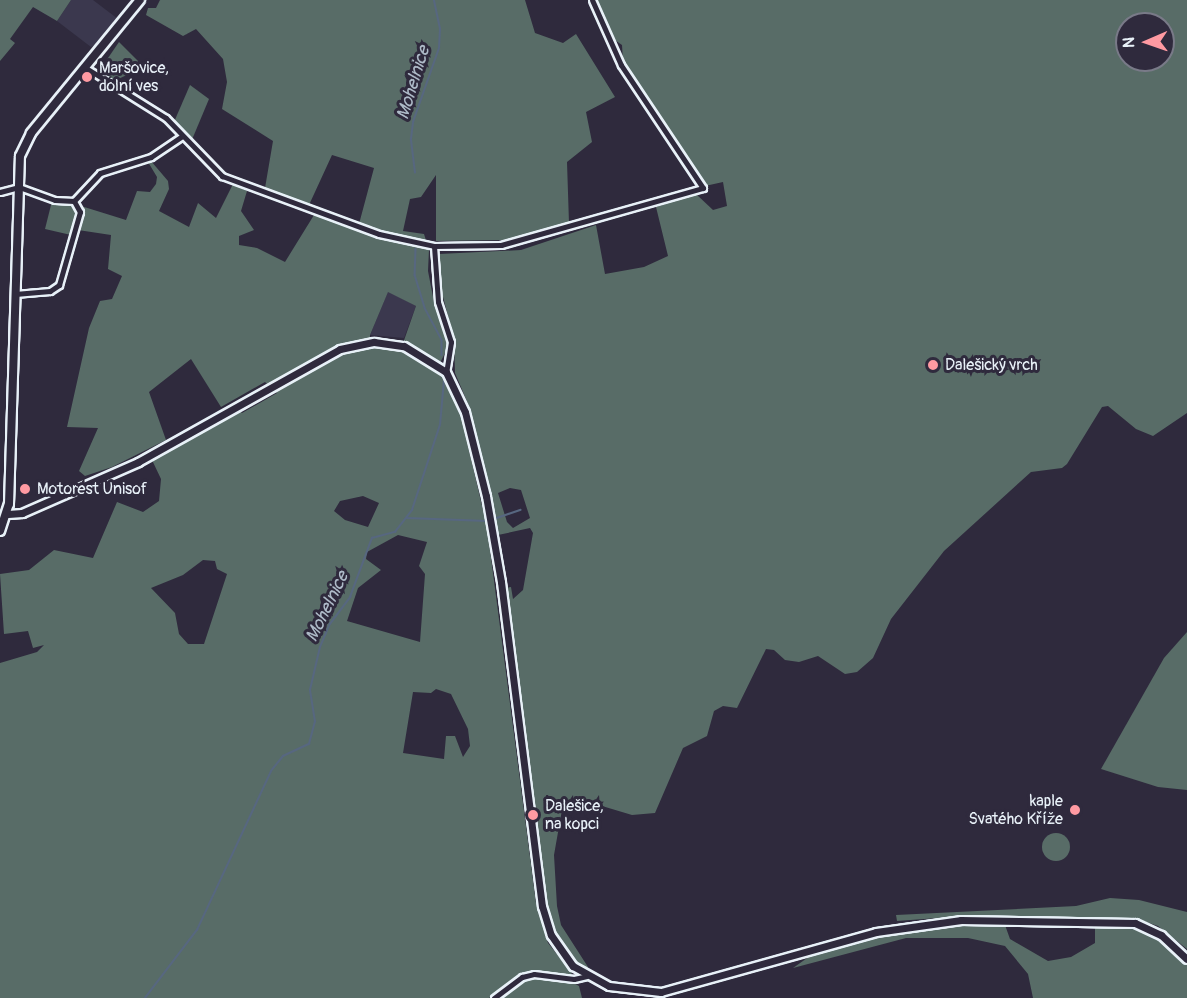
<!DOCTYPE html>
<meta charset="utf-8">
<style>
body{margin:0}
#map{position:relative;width:1187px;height:998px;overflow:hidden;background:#2f2a3d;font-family:Pangolin,sans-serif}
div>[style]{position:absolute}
.built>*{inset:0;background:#3b384e}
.green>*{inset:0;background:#586c67}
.round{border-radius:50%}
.stream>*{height:1.5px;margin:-0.75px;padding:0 0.75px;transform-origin:0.75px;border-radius:0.75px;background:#576780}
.roads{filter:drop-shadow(2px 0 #e8f1f8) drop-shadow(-2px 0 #e8f1f8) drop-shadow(0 2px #e8f1f8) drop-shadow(0 -2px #e8f1f8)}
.minor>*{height:5px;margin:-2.5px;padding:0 2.5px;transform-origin:2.5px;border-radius:2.5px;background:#2f2a3d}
.tertiary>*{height:7px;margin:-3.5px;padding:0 3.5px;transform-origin:3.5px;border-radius:3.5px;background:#2f2a3d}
.secondary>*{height:8px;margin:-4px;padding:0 4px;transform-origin:4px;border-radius:4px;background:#2f2a3d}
.dots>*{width:16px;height:16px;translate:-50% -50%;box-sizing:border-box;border:3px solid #2f2a3d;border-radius:50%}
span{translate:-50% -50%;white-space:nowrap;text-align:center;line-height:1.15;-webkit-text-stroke:6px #2f2a3d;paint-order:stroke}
.poi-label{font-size:16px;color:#e8f1f8}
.left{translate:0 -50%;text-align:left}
.right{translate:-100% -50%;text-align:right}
.water-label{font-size:18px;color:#aebac8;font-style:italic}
.north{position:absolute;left:1115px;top:12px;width:60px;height:60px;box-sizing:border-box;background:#2f2a3d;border:2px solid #797a88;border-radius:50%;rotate:268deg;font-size:16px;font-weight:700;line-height:24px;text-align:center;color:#e8f1f8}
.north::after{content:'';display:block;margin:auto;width:21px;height:27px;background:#ff9aa2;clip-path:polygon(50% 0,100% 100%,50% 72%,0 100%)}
</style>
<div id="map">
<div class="built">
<i style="clip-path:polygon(71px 0,93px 0,118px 19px,98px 43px,91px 47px,57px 21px)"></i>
<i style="clip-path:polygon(388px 291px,416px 306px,404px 338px,370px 335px)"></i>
</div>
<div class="green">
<i style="clip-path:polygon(0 0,71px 0,57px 21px,33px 7px,10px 39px,15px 43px,0 61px)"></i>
<i style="clip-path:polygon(evenodd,160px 0,525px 0,535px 33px,563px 43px,576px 34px,615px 97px,586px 112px,592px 142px,567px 162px,569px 223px,509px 240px,436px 241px,436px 175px,421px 197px,410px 199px,403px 231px,424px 234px,429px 250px,428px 271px,434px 302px,448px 347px,437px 369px,450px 383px,458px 403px,487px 527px,536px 903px,548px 943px,572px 973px,570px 975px,538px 971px,520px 975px,489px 998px,0 998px,0 663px,37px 652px,44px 645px,33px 648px,28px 631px,4px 634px,0 574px,29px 570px,54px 550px,93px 558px,117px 502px,143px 512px,159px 501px,161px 479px,152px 460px,239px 410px,242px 413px,277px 393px,265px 382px,221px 407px,191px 359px,149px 392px,166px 440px,112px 467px,85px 476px,79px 471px,98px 428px,67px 427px,89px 328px,100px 301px,112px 299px,122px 276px,108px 269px,111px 235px,78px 230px,81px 206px,126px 220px,137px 191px,150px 192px,156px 184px,157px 177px,148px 162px,151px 161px,168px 181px,169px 189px,159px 211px,189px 227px,198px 203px,216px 218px,233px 184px,247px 191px,241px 211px,254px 230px,239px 236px,239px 245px,257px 248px,285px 262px,314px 215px,373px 236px,374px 227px,359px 224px,374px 168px,332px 155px,309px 205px,265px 188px,273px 141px,222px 109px,227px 82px,223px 59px,196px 29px,183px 36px,146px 15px,148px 8px,156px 8px,160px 0,388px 292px,416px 306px,401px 349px,370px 345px,370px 335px,388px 292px,160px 0,363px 496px,379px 503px,368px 527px,345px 520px,334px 511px,340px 501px,363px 496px,160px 0,398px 535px,427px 542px,419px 566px,425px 574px,420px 642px,347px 621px,358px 588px,381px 570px,366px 559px,367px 552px,398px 535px,160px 0,203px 560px,215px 561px,217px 569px,227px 574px,204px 644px,188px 644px,179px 634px,175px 613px,151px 588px,183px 575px,203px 560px,160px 0,436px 689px,451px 694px,468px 729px,470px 746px,463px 757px,455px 736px,446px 736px,444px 759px,403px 753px,413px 692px,431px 693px,436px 689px)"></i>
<i style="clip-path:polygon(evenodd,594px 0,1187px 0,1187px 413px,1153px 436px,1136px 429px,1108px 406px,1102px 407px,1067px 464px,1062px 468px,1031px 472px,944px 551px,891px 619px,873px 658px,857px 672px,845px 674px,818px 656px,799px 662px,785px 660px,774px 650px,766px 649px,737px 708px,723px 706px,714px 711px,707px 736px,683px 748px,655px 813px,632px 815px,592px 803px,563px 804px,554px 855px,557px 906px,561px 925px,588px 967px,586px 971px,564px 952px,555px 938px,547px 919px,537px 856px,533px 789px,506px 588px,511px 587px,513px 599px,523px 590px,533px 533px,530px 528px,498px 535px,469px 406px,455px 373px,454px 339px,436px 270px,439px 254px,521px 250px,596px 225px,605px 274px,644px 267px,668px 256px,656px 207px,696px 194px,713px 210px,727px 206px,723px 182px,705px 186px,623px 62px,622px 45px,609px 36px,594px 0,1127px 24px,1163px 24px,1163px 60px,1127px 60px,1127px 24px,594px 0,510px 488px,521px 490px,530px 518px,513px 528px,507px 522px,498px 493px,510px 488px)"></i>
<i style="clip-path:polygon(119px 42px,138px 61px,131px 73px,114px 81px,99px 71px)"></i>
<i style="clip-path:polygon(190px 85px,209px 99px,191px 142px,174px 122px)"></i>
<i style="clip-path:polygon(52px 201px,72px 204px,77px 209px,71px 235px,45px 229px)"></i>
<i style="clip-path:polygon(1187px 632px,1187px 790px,1158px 787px,1101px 769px,1164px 658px)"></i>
<i class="round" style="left:1042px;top:833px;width:28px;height:28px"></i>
<i style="clip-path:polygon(1110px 898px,1139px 900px,1187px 912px,1187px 949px,1158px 926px,1137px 919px,965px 916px,897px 921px,896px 915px,1076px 906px)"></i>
<i style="clip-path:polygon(1095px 922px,1130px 925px,1155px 935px,1187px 963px,1187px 998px,1033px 998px,1028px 974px,1005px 946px,968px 938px,906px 938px,793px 968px,810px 956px,892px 932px,962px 924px,1005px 925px,1010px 939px,1048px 961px,1071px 957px,1095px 943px)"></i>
<i style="clip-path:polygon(536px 976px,570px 981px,579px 986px,582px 998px,498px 998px,519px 981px)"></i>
</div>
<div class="stream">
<i style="left:415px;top:173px;width:34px;rotate:-97deg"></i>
<i style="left:411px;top:139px;width:17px;rotate:-83deg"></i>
<i style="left:413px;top:122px;width:78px;rotate:-70.6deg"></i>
<i style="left:439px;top:48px;width:19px;rotate:-87deg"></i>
<i style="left:440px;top:29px;width:30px;rotate:-102deg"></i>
<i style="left:416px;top:249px;width:26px;rotate:92deg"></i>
<i style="left:415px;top:275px;width:34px;rotate:73deg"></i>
<i style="left:425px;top:308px;width:36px;rotate:62deg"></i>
<i style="left:442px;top:340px;width:15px;rotate:90deg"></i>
<i style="left:407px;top:518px;width:80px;rotate:2.1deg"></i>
<i style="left:494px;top:519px;width:28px;rotate:-19deg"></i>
<i style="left:145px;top:998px;width:86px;rotate:-52.6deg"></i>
<i style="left:197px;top:930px;width:175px;rotate:-65deg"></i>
<i style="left:271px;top:771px;width:19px;rotate:-51deg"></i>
<i style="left:283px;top:756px;width:29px;rotate:-25deg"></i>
<i style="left:309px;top:744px;width:23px;rotate:-75deg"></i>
<i style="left:315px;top:722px;width:32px;rotate:-99deg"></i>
<i style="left:310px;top:690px;width:44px;rotate:-76.9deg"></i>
<i style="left:320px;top:647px;width:25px;rotate:-67deg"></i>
<i style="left:330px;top:624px;width:34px;rotate:-53deg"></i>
<i style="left:350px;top:597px;width:63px;rotate:-69.6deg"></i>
<i style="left:372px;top:538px;width:24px;rotate:-15deg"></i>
<i style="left:395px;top:532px;width:28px;rotate:-52deg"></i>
<i style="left:412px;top:510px;width:89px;rotate:-71.8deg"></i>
<i style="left:440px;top:425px;width:45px;rotate:-84.9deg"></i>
</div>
<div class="roads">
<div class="minor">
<i style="left:86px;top:68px;width:94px;rotate:32deg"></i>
<i style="left:166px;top:118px;width:81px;rotate:46deg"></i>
<i style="left:222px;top:176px;width:167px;rotate:20.3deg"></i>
<i style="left:379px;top:234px;width:56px;rotate:12.3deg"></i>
<i style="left:434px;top:246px;width:67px;rotate:-0.9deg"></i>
<i style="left:501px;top:245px;width:210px;rotate:-15.8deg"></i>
<i style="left:703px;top:188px;width:148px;rotate:-123.7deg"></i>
<i style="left:621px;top:65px;width:71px;rotate:-114deg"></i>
<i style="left:0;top:192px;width:20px;rotate:-15deg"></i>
<i style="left:19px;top:187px;width:38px;rotate:20deg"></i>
<i style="left:55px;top:200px;width:19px;rotate:3deg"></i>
<i style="left:74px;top:201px;width:38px;rotate:-47deg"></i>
<i style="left:100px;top:173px;width:53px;rotate:-17.4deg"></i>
<i style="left:151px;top:157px;width:37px;rotate:-34deg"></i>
<i style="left:434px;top:246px;width:56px;rotate:85.9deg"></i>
<i style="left:438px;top:302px;width:42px;rotate:72deg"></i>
<i style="left:451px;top:342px;width:30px;rotate:99deg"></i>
<i style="left:15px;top:294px;width:35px;rotate:-5deg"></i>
<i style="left:50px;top:291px;width:11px;rotate:-34deg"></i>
<i style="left:59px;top:285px;width:76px;rotate:-74deg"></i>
<i style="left:80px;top:212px;width:13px;rotate:-119deg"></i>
<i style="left:494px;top:998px;width:35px;rotate:-37deg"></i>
<i style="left:522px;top:977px;width:12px;rotate:-14deg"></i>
<i style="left:534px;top:974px;width:40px;rotate:7.1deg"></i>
<i style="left:574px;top:979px;width:13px;rotate:-13deg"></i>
</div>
<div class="tertiary">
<i style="left:8px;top:514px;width:14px;rotate:-4deg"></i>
<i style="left:22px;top:513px;width:127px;rotate:-23.7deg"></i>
<i style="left:138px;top:462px;width:231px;rotate:-29.2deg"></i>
<i style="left:340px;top:349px;width:35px;rotate:-12deg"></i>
<i style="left:374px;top:342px;width:30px;rotate:8deg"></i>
<i style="left:404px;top:346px;width:49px;rotate:31.8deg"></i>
<i style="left:446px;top:372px;width:44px;rotate:64.6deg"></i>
<i style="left:465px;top:412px;width:87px;rotate:76deg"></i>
<i style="left:486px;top:496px;width:87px;rotate:80.1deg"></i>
<i style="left:501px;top:582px;width:327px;rotate:82.8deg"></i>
<i style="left:542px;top:906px;width:30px;rotate:73deg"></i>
<i style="left:551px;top:935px;width:38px;rotate:55deg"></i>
<i style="left:573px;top:966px;width:41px;rotate:29.1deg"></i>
<i style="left:609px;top:986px;width:52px;rotate:6.6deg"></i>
<i style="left:661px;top:992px;width:223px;rotate:-15.6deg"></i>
<i style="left:876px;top:932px;width:86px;rotate:-8deg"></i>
<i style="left:961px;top:920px;width:174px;rotate:1deg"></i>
<i style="left:1135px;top:923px;width:29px;rotate:25deg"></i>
<i style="left:1161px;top:935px;width:35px;rotate:43deg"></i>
</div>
<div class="secondary">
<i style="left:0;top:531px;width:28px;rotate:-72deg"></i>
<i style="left:9px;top:504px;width:348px;rotate:-88.2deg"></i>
<i style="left:20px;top:156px;width:25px;rotate:-64deg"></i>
<i style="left:31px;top:133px;width:172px;rotate:-50.7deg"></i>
</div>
</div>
<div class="dots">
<i style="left:87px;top:77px;background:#ff9aa2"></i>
<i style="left:933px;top:365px;background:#ff9aa2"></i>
<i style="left:25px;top:489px;background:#ff9aa2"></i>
<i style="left:1075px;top:810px;background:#ff9aa2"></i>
<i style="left:533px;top:815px;background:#ff9aa2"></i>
</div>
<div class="poi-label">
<span class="left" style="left:99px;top:77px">Maršovice,<br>dolní ves</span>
<span class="left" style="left:945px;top:365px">Dalešický vrch</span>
<span class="left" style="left:37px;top:489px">Motorest Unisof</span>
<span class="right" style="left:1063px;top:810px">kaple<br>Svatého Kříže</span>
<span class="left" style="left:545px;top:815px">Dalešice,<br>na kopci</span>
</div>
<div class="water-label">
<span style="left:414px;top:83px;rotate:-73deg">Mohelnice</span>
<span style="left:328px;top:607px;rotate:-64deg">Mohelnice</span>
</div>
<div class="north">N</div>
</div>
